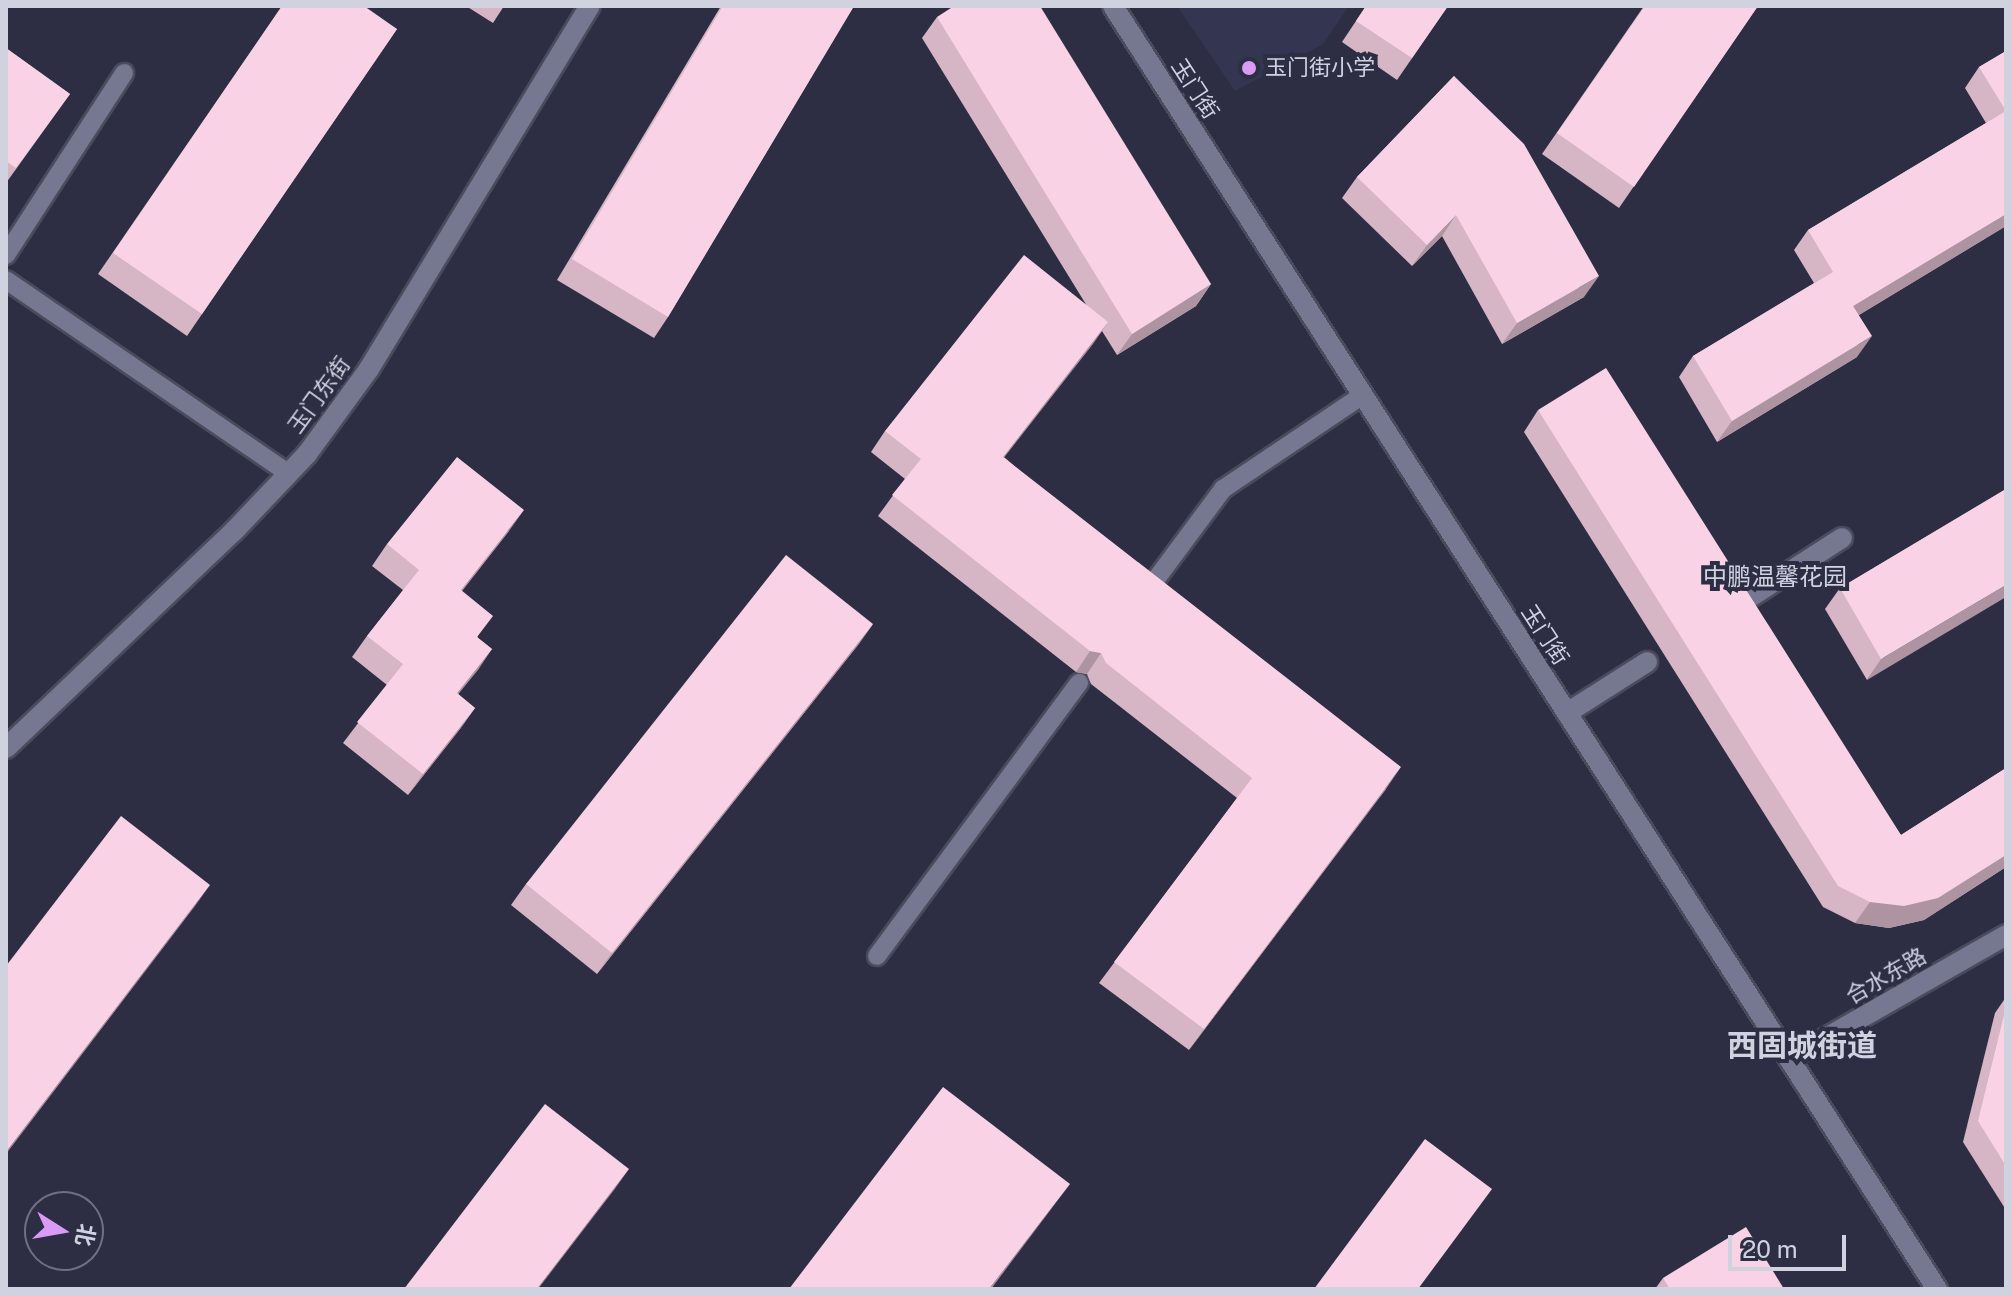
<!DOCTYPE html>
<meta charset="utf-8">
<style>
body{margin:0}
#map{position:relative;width:2012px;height:1295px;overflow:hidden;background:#2d2e43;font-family:"Public Sans","Noto Sans SC",sans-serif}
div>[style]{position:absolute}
.built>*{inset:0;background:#343550}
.roads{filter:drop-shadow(2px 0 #4a4b5c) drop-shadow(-2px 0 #4a4b5c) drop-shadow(0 2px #4a4b5c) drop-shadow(0 -2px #4a4b5c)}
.service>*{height:18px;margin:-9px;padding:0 9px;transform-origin:9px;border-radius:9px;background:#767790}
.minor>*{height:20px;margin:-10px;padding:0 10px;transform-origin:10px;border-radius:10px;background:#767790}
.tertiary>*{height:20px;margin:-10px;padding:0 10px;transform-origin:10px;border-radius:10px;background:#767790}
.wall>*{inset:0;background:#d6b5c5}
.shaded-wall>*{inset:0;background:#ae94a0}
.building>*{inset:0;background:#f9d3e5}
.dots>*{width:22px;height:22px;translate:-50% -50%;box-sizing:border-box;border:4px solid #2d2e43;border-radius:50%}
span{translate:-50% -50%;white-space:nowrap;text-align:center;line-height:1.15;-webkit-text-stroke:8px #2d2e43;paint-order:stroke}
.poi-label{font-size:22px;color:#d1d2e0}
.left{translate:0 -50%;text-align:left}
.street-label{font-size:22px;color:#d1d2e0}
.neighbourhood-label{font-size:24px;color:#d1d2e0}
.district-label{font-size:30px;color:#d1d2e0;font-weight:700}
.frame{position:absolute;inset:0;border:8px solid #d1d2e0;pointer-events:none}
.north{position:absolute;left:24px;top:1191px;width:80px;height:80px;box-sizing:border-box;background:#2d2e43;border:2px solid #6f7082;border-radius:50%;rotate:101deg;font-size:22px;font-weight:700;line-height:32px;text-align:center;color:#d1d2e0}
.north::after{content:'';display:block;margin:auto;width:28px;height:36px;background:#da9af6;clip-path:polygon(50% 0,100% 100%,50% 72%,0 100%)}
.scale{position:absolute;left:1728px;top:1235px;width:118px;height:36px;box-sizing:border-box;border:4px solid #d1d2e0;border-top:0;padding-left:10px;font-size:24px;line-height:28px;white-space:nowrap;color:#d1d2e0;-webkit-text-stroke:6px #2d2e43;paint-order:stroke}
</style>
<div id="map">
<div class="built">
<i style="clip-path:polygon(1177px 6px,1349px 6px,1323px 44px,1235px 91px)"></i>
</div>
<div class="roads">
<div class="service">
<i style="left:6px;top:255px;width:217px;rotate:-57deg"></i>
<i style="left:6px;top:280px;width:343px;rotate:34.4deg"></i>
<i style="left:1151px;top:586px;width:121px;rotate:-53.4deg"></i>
<i style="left:1223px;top:489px;width:169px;rotate:-33.9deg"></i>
<i style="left:877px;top:956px;width:340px;rotate:-53.5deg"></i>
</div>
<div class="minor">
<i style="left:1752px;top:596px;width:107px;rotate:-32.8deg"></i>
<i style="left:1567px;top:713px;width:95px;rotate:-32.5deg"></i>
<i style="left:1789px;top:1059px;width:250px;rotate:-29.7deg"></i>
</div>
<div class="tertiary">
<i style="left:1113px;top:6px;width:1525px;rotate:57.29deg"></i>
<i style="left:6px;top:748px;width:315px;rotate:-43.6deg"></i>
<i style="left:234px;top:531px;width:106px;rotate:-46.5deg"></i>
<i style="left:307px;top:454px;width:105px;rotate:-53.9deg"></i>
<i style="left:369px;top:369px;width:425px;rotate:-58.7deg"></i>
</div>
</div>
<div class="wall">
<i style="clip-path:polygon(282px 6px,397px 29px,187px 336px,98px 274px)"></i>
<i style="clip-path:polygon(466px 6px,504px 6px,493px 23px)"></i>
<i style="clip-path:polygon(721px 6px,854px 6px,668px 317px,654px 338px,557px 280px)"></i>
<i style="clip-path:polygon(1366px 6px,1448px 6px,1397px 80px,1342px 42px)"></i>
<i style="clip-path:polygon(1644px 6px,1758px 6px,1619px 208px,1542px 154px)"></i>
<i style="clip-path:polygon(937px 17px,1211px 284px,1196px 306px,1117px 355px,1102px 331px,1004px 457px,1386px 789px,1189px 1050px,1099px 983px,1237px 798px,1091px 684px,1087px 674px,1076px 672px,878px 516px,905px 479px,871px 452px,885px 431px,1087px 306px,922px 38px)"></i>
<i style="clip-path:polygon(6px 48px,70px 94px,6px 183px)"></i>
<i style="clip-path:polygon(2006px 51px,2006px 226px,1859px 315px,1857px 357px,1717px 442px,1679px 377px,1693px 356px,1814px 283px,1794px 250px,1808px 230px,1986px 123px,1965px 88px,1979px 67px)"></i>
<i style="clip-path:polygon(1454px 76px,1584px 297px,1502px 344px,1442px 236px,1412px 266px,1342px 198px,1357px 177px)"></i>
<i style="clip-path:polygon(1538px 410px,1901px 835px,2006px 768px,2006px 867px,1924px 920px,1889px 928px,1855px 923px,1823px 907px,1524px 432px)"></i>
<i style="clip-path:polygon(2006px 489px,1867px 680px,1825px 609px,1840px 588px)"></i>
<i style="clip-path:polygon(509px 531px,462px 591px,478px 638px,492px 649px,458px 694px,475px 708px,460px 729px,408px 795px,343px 743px,387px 685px,352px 657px,367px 636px,403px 590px,372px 566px,387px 544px)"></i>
<i style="clip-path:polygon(873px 624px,858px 645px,597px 974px,511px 905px,526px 884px)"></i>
<i style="clip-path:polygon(2006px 997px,2006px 1210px,1963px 1142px,1995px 1013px)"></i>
<i style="clip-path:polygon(1663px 1278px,1784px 1289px,1655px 1289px)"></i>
</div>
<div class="shaded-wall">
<i style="clip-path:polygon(2006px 214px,2006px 226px,1839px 327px,1853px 306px)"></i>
<i style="clip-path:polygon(1456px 215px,1442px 236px,1412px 266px,1427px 245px)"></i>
<i style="clip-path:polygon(1599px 276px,1584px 297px,1502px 344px,1517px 323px)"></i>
<i style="clip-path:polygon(1211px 284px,1196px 306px,1117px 355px,1132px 334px)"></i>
<i style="clip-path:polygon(1108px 322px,1093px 344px,988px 478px,1003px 457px)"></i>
<i style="clip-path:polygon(1872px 336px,1857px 357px,1717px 442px,1732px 421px)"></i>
<i style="clip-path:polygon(524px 510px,509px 531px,446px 611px,461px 590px)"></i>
<i style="clip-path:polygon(2006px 585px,2006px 597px,1867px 680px,1881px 659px)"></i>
<i style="clip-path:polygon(873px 624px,858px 645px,597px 974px,612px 953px)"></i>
<i style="clip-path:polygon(492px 649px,478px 670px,442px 714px,457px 693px)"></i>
<i style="clip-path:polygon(1090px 651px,1101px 653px,1087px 674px,1076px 672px)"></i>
<i style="clip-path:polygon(475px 708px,460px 729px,408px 795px,423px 774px)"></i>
<i style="clip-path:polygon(1401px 767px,1386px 789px,1189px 1050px,1204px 1029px)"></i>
<i style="clip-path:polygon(2006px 855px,2006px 867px,1924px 920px,1889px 928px,1855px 923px,1870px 902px)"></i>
<i style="clip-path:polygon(210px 885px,195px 906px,6px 1154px,6px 1152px)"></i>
<i style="clip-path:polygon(629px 1169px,614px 1190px,538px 1289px,537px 1289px)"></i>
<i style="clip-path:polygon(1070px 1184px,991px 1289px,989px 1289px)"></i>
</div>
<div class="building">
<i style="clip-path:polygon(282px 6px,364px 6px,397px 29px,202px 314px,113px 253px)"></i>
<i style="clip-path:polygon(723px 6px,854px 6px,668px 317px,572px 259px)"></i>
<i style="clip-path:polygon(954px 6px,1040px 6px,1211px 284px,1132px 334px,937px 17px)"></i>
<i style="clip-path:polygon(1366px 6px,1448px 6px,1412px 58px,1356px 21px)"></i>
<i style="clip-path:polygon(1645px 6px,1758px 6px,1634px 187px,1557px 133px)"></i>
<i style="clip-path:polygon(6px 48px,70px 94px,16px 168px,6px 161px)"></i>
<i style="clip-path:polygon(2006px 51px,2006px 214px,1853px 306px,1872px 336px,1732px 421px,1693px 356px,1833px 272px,1808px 230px,2006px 111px,1979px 67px)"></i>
<i style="clip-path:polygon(1454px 76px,1524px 144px,1599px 276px,1517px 323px,1456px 215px,1427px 245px,1357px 177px)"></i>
<i style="clip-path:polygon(1024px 255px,1108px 322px,1003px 457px,1401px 767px,1204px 1029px,1114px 962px,1252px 778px,1106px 663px,1101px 653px,1090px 651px,892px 495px,921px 459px,885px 431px)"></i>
<i style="clip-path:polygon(1606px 368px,1901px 835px,2006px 768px,2006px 855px,1938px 898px,1904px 906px,1870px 902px,1838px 886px,1538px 410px)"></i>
<i style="clip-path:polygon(457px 457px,524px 510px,461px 590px,493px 616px,477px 637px,492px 649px,457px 693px,475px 708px,423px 774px,357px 722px,403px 664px,367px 636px,419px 570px,387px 544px)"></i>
<i style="clip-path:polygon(2006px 489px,2006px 585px,1881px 659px,1840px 588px)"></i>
<i style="clip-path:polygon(786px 555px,873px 624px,612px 953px,526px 884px)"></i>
<i style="clip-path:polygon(121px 816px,210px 885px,6px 1152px,6px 966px)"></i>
<i style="clip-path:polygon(2006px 1007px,2006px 1166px,1978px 1121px)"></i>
<i style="clip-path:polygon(943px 1087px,1070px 1184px,989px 1289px,789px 1289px)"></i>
<i style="clip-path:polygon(545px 1104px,629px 1169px,537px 1289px,404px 1289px)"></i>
<i style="clip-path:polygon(1425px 1139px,1492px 1189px,1418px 1289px,1314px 1289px)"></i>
<i style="clip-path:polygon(1746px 1227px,1784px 1289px,1670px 1289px,1663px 1278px)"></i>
</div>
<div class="dots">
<i style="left:1249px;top:68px;background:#da9af6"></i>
</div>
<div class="poi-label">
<span class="left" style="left:1265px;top:68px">玉门街小学</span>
</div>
<div class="street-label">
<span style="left:1195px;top:89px;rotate:57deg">玉门街</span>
<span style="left:319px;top:395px;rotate:-54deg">玉门东街</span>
<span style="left:1545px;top:635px;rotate:57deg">玉门街</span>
<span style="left:1886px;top:976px;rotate:-30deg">合水东路</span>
</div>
<div class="neighbourhood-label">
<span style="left:1775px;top:577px">中鹏温馨花园</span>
</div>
<div class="district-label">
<span style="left:1802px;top:1045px">西固城街道</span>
</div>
<div class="frame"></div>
<div class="north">北</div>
<div class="scale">20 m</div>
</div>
